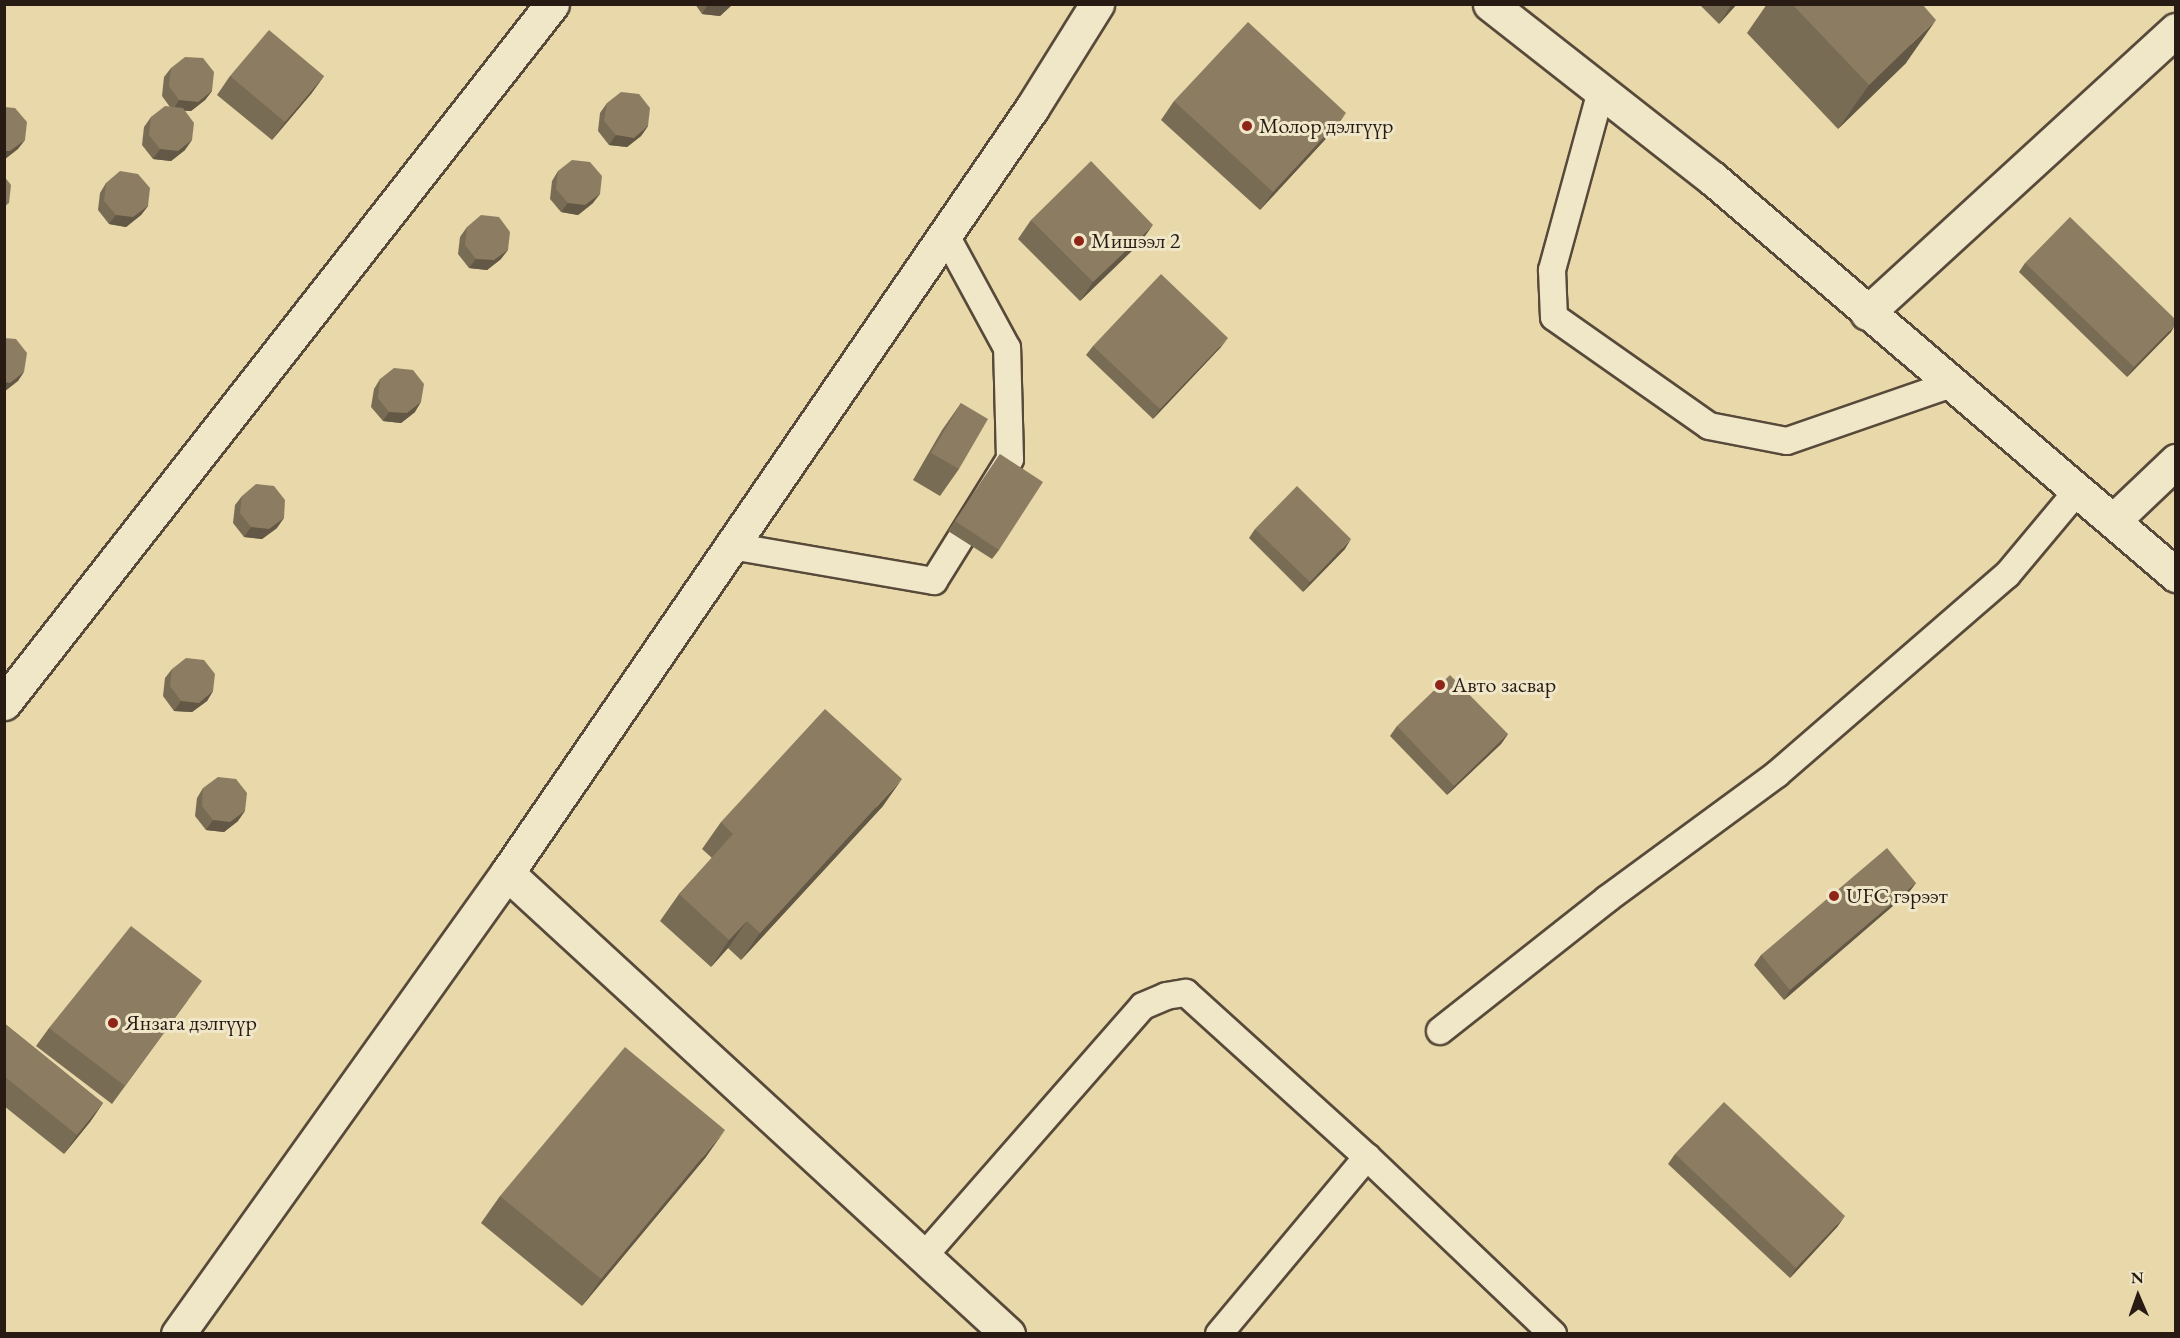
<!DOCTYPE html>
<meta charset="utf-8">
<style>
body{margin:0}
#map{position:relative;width:2180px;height:1338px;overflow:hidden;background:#e8d8aa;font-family:"EB Garamond",serif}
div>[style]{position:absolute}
.roads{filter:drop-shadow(2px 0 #584a3a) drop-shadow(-2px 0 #584a3a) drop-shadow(0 2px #584a3a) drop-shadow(0 -2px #584a3a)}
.service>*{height:26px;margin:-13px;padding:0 13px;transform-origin:13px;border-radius:13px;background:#f0e6c8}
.minor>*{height:33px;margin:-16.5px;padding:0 16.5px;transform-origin:16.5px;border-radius:16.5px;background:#f0e6c8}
.tertiary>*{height:33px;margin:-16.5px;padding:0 16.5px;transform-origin:16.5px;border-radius:16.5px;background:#f0e6c8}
.wall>*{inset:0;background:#786c54}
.shaded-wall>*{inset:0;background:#625845}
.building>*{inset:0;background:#8c7d62}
.dots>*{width:16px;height:16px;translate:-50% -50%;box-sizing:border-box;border:3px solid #f0e6c8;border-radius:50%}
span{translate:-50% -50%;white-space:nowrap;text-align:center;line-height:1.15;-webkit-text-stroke:6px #f0e6c8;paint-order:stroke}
.poi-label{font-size:22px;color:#281b14}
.left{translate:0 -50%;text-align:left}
.frame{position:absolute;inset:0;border:6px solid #281b14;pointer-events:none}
.north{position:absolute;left:2108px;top:1266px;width:60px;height:60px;-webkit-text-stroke:4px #f0e6c8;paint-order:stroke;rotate:358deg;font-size:16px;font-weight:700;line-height:24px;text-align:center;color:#281b14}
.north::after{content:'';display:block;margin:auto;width:21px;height:27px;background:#281b14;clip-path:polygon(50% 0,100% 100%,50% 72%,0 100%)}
</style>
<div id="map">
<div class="roads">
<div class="service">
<i style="left:1601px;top:91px;width:186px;rotate:105.3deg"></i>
<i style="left:1552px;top:270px;width:47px;rotate:87.6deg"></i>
<i style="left:1554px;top:317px;width:189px;rotate:35.1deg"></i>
<i style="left:1709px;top:426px;width:79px;rotate:10.9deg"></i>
<i style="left:1787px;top:441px;width:175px;rotate:-19.1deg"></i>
<i style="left:731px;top:546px;width:206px;rotate:9.8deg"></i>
<i style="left:934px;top:581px;width:144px;rotate:-58.1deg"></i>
<i style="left:1010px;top:459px;width:111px;rotate:-91.5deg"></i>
<i style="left:1007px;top:348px;width:130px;rotate:-118.5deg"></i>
<i style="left:1440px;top:1031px;width:213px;rotate:-38.3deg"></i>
<i style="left:1607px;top:899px;width:211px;rotate:-36.3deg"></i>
<i style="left:1777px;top:774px;width:304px;rotate:-40.9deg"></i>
<i style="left:2007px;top:575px;width:111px;rotate:-50.1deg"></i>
<i style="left:924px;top:1256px;width:332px;rotate:-48.8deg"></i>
<i style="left:1143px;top:1006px;width:25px;rotate:-23deg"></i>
<i style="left:1166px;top:996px;width:20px;rotate:-9deg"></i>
<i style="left:1186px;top:993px;width:244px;rotate:42.2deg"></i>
<i style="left:1367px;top:1157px;width:257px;rotate:43.6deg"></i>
<i style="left:1219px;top:1334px;width:231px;rotate:-50.1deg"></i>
</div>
<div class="minor">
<i style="left:1867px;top:313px;width:419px;rotate:-42.5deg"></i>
<i style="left:2114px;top:520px;width:86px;rotate:-43.6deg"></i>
<i style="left:4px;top:703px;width:888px;rotate:-51.9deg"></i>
<i style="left:507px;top:873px;width:681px;rotate:42.62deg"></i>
</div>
<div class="tertiary">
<i style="left:1490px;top:4px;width:282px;rotate:38.1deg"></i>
<i style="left:1712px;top:178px;width:611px;rotate:40.55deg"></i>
<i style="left:178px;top:1334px;width:566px;rotate:-54.49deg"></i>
<i style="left:507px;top:873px;width:928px;rotate:-55.54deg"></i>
<i style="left:1032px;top:108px;width:123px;rotate:-58deg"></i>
</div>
</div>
<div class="wall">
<i style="clip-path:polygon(695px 4px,733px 4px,720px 16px,702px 14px)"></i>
<i style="clip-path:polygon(1699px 4px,1737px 4px,1719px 24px)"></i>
<i style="clip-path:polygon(1767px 4px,1922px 4px,1906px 63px,1838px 129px,1747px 33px)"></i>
<i style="clip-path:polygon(171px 68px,212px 91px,205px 100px,191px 111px,185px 111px,185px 150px,171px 161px,153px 159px,142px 145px,144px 127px,151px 117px,170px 107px,162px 96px,164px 77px)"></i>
<i style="clip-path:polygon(230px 76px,324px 76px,311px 94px,272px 140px,217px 95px)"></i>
<i style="clip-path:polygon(1174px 101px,1333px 131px,1260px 210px,1161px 120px)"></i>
<i style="clip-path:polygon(607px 103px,648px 126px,641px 136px,627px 147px,609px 145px,598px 131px,600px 113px)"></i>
<i style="clip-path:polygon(558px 171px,593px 203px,578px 215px,561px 212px,550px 199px,552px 181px)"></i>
<i style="clip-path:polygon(106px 183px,148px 206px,141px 215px,126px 227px,109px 224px,98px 210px,100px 193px)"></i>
<i style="clip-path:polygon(1031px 220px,1140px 243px,1080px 301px,1018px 239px)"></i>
<i style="clip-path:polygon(467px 227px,501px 259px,487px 270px,469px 268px,458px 254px,460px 237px)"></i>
<i style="clip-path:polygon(2025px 263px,2171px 332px,2127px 377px,2019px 272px)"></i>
<i style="clip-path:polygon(1093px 346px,1221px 347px,1153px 419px,1086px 355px)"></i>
<i style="clip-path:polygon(380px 379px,415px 412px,401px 423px,383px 421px,371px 407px,374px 389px)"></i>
<i style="clip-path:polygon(961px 403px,959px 469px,940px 496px,913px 480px,942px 430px)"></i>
<i style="clip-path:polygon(1000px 454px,999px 550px,992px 559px,948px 531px)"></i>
<i style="clip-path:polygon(242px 496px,277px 528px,262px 539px,244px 537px,233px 523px,235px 505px)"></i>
<i style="clip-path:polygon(1255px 529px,1345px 549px,1303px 592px,1249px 538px)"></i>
<i style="clip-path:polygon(172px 669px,213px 691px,207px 701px,192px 712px,174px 711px,163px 696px,165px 678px)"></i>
<i style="clip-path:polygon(1397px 726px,1508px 734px,1501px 744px,1447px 795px,1390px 736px)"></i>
<i style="clip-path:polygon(203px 788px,238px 821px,224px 832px,206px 830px,195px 816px,197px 798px)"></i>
<i style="clip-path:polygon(883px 806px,741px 960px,728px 948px,711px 967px,660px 921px,679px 894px,712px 858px,702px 849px,721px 822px)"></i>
<i style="clip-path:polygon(1916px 883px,1909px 892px,1784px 1000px,1754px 965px,1761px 955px)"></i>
<i style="clip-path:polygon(188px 1000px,112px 1104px,36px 1046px,49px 1028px)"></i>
<i style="clip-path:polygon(4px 1023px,103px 1103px,90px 1122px,64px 1154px,4px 1106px)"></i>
<i style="clip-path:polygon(1675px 1154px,1838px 1226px,1790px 1278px,1668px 1164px)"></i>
<i style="clip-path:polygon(706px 1157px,582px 1306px,481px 1223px,500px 1196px)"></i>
</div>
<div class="shaded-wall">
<i style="clip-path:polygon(708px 4px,733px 4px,720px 16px,702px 14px)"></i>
<i style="clip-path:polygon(1732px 4px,1737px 4px,1719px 24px)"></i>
<i style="clip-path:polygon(1936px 20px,1906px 63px,1838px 129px,1869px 85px)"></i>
<i style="clip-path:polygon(324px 76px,311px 94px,272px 140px,285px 122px)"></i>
<i style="clip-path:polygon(212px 91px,205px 100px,191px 111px,173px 110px,179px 100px)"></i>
<i style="clip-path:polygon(1346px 113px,1333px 131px,1260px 210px,1273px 192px)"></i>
<i style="clip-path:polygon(648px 126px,641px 136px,627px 147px,609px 145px,616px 135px)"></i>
<i style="clip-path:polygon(25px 140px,18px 149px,4px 160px,4px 151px)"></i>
<i style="clip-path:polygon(192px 140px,185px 150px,171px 161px,153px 159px,160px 149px)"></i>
<i style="clip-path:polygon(600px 194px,593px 203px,578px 215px,561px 212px,568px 203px)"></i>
<i style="clip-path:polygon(148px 206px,141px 215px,126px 227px,109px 224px,116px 215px)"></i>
<i style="clip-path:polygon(1153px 225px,1140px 243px,1080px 301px,1093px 282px)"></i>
<i style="clip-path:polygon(508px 250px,501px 259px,487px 270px,469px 268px,476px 259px)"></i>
<i style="clip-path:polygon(2175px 325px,2171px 332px,2127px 377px,2134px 367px)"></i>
<i style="clip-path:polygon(1228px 338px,1221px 347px,1153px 419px,1160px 409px)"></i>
<i style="clip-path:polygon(24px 372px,18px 381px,4px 392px,4px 382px)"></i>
<i style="clip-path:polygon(421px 402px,415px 412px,401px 423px,383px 421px,389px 412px)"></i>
<i style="clip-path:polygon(284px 518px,277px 528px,262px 539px,244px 537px,251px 527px)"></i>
<i style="clip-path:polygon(1351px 539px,1345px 549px,1303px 592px,1310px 582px)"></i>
<i style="clip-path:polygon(213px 691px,207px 701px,192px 712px,174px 711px,181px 701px)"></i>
<i style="clip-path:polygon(1508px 734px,1501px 744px,1447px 795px,1454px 786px)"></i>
<i style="clip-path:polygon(902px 779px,883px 806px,741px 960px,760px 933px)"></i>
<i style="clip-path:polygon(245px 811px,238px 821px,224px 832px,206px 830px,213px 820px)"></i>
<i style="clip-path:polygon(1916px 883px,1909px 892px,1784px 1000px,1790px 990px)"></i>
<i style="clip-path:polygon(747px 921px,728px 948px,711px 967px,729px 940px)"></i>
<i style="clip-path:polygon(103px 1103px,90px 1122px,64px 1154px,77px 1135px)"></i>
<i style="clip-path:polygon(725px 1130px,706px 1157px,582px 1306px,601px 1279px)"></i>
<i style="clip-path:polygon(1845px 1216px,1838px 1226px,1790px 1278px,1796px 1268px)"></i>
</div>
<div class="building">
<i style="clip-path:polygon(712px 4px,728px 4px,727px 6px)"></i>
<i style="clip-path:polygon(1792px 4px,1922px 4px,1936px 20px,1869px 85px)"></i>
<i style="clip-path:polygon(1248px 22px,1346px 113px,1273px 192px,1174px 101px)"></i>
<i style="clip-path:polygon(269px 30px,324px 76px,285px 122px,230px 76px)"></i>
<i style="clip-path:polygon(185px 57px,203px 58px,214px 72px,212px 91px,198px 102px,179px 100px,169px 86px,171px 68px)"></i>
<i style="clip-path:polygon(621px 92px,639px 94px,650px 108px,648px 126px,634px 138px,616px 135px,604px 121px,607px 103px)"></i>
<i style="clip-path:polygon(165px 106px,183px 108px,194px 123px,192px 140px,178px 151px,160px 149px,149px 135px,151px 117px)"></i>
<i style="clip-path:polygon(4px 107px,15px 108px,27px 122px,25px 140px,10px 151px,4px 151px)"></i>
<i style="clip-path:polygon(572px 160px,590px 162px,602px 176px,600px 194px,585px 205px,568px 203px,556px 189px,558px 171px)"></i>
<i style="clip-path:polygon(1091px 161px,1153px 225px,1093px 282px,1031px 220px)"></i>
<i style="clip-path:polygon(120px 171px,138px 174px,150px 188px,148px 206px,133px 217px,116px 215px,104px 201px,106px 183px)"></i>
<i style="clip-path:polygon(4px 176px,11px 185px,9px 203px,4px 207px)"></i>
<i style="clip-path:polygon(481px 215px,499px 217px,510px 232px,508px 250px,494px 260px,476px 259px,465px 245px,467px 227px)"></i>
<i style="clip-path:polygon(2070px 217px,2175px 319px,2175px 325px,2134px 367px,2025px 263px)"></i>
<i style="clip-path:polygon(1161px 274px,1228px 338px,1160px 409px,1093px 346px)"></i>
<i style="clip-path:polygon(4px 338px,16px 339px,27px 353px,24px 372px,10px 383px,4px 382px)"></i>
<i style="clip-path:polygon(394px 368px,413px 370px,424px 384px,421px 402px,407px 413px,389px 412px,378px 398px,380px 379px)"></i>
<i style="clip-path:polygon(961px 403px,988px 419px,959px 469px,931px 453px)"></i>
<i style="clip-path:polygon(1000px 454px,1043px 482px,999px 550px,955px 521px)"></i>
<i style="clip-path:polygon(256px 484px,274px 486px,285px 500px,284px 518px,269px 529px,251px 527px,240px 513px,242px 496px)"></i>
<i style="clip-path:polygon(1297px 486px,1351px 539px,1310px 582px,1255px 529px)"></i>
<i style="clip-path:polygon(186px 658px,204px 660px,215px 674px,213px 691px,199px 703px,181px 701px,170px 686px,172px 669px)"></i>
<i style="clip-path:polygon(1450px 675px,1508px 734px,1454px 786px,1397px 726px)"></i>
<i style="clip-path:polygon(825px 709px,902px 779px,760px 933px,747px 921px,729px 940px,679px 894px,733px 834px,721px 822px)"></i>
<i style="clip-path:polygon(218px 777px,236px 779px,247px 793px,245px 811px,230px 822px,213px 820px,202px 806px,203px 788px)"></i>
<i style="clip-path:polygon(1887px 848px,1916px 883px,1790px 990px,1761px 955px)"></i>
<i style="clip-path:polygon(131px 926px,202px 981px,125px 1086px,49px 1028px)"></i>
<i style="clip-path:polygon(4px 1023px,103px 1103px,77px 1135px,4px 1076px)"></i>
<i style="clip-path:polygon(625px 1047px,725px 1130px,601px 1279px,500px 1196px)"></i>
<i style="clip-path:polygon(1724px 1102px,1845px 1216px,1796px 1268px,1675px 1154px)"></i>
</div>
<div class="dots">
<i style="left:1247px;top:126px;background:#8f2418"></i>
<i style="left:1079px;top:241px;background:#8f2418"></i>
<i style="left:1440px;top:685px;background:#8f2418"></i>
<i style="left:1834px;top:896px;background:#8f2418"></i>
<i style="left:113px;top:1023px;background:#8f2418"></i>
</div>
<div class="poi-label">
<span class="left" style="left:1259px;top:126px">Молор дэлгүүр</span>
<span class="left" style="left:1091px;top:241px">Мишээл 2</span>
<span class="left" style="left:1452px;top:685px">Авто засвар</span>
<span class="left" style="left:1846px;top:896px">UFC гэрээт</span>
<span class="left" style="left:125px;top:1023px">Янзага дэлгүүр</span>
</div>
<div class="frame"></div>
<div class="north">N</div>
</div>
